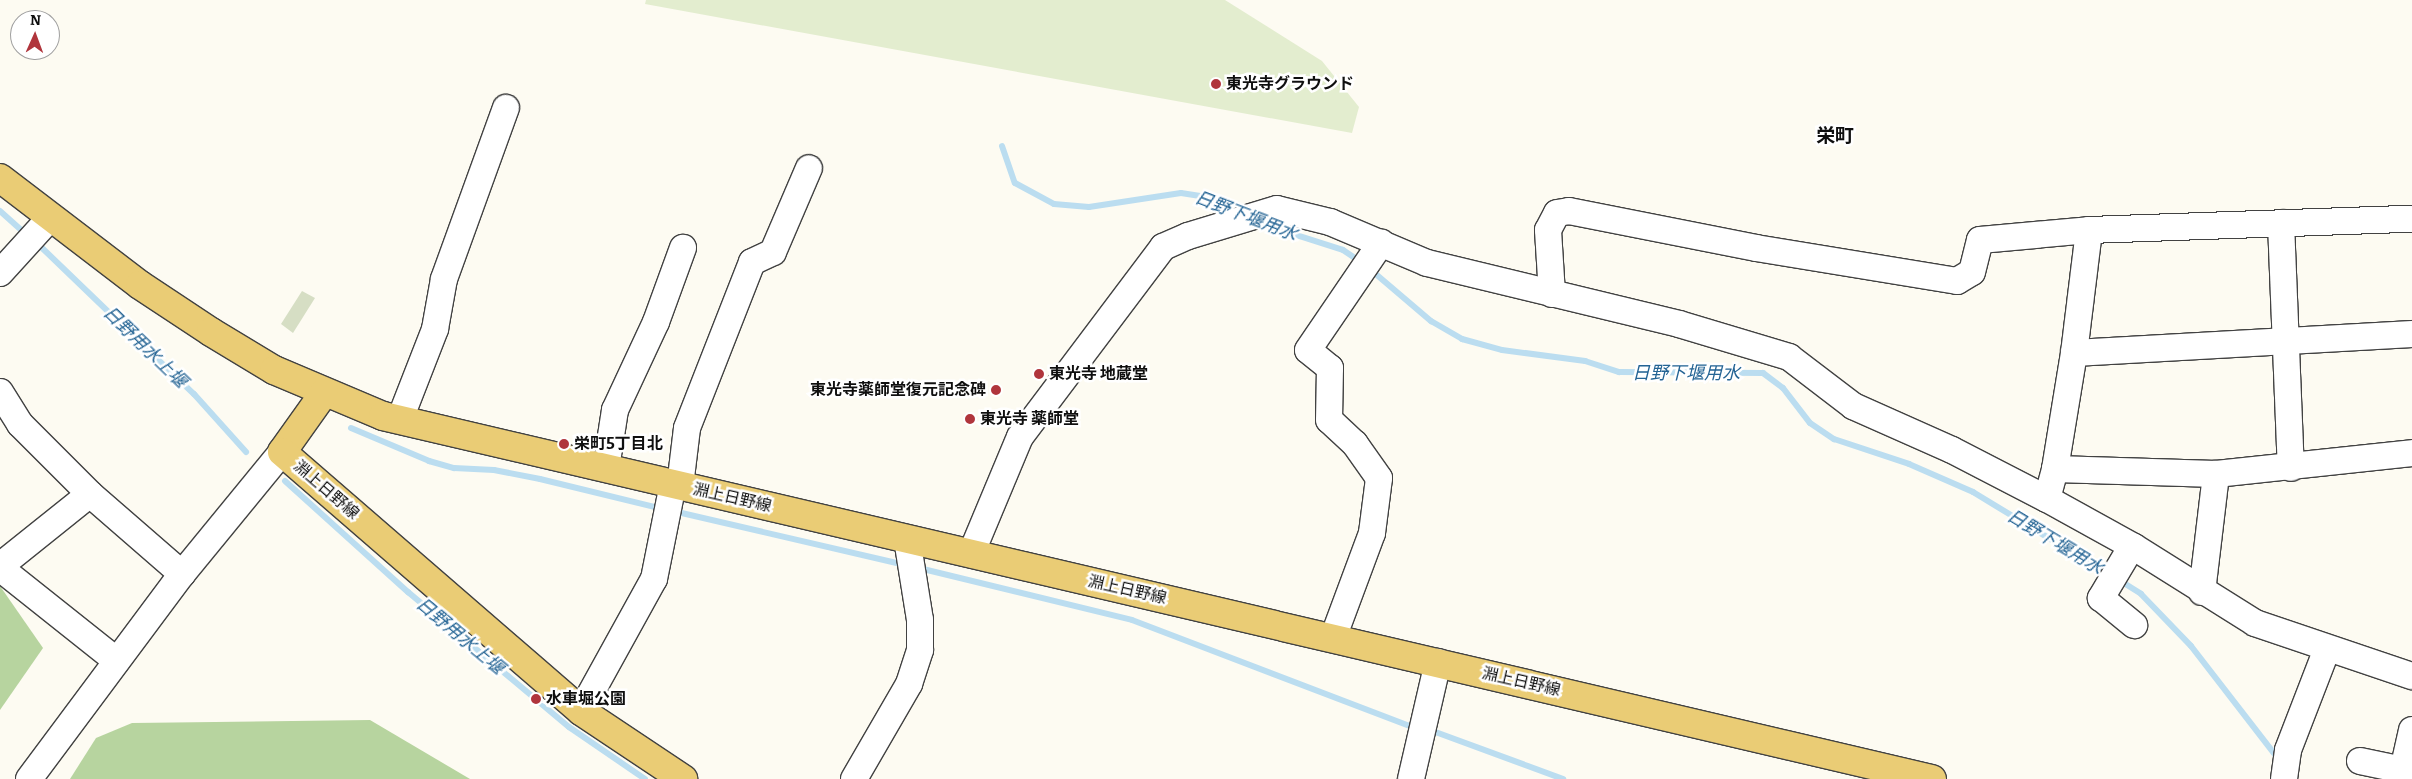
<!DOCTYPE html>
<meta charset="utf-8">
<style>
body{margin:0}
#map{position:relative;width:2412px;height:779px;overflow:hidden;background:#fdfbf2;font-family:Bitter,"Noto Sans JP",serif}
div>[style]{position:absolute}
.forest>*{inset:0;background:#b7d49f}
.cemetery>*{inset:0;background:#d6dec4}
.pitch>*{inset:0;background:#e3edcf}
.stream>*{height:6px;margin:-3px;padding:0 3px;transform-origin:3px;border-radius:3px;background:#bbddf0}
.roads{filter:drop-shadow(1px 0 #424242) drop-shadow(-1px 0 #424242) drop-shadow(0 1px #424242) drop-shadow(0 -1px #424242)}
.minor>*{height:26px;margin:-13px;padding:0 13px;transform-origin:13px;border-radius:13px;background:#fff}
.major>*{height:28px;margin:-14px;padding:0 14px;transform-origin:14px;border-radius:14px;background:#eacc75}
.dots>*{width:14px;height:14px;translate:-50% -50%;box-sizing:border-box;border:2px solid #fff;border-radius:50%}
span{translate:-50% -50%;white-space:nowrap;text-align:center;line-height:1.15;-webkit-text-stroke:5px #fff;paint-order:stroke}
.poi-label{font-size:16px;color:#0f0f0f;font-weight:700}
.left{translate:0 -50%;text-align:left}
.right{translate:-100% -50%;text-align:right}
.street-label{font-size:16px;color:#0f0f0f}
.water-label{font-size:18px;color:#246494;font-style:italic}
.quarter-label{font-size:19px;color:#0f0f0f;font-weight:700}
.north{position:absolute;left:10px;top:10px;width:50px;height:50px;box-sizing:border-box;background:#fff;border:1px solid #9f9f9f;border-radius:50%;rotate:2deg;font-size:14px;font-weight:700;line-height:20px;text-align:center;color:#0f0f0f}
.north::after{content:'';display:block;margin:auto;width:18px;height:22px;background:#b0353c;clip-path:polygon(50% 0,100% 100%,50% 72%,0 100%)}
</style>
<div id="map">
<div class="forest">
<i style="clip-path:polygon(0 586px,43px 648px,0 710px)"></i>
<i style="clip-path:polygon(370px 720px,470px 779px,70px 779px,96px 738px,132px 723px)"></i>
</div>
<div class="cemetery">
<i style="clip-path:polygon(302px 291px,315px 298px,293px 333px,281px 324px)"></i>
</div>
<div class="pitch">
<i style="clip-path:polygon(646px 0,1225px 0,1322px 61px,1359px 107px,1352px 133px,645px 4px)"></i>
</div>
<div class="stream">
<i style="left:1002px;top:146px;width:39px;rotate:71deg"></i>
<i style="left:1015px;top:183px;width:44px;rotate:28.3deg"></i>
<i style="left:1054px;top:204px;width:35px;rotate:5deg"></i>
<i style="left:1089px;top:207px;width:93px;rotate:-8.7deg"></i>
<i style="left:1181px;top:193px;width:26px;rotate:9deg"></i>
<i style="left:1207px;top:197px;width:33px;rotate:27deg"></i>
<i style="left:0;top:211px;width:36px;rotate:42deg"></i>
<i style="left:1259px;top:223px;width:88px;rotate:17.8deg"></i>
<i style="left:1343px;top:250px;width:22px;rotate:34deg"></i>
<i style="left:40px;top:246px;width:214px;rotate:43.9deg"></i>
<i style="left:194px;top:394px;width:78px;rotate:48.1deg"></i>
<i style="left:1371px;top:270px;width:79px;rotate:40.4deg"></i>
<i style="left:1431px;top:321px;width:36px;rotate:30deg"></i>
<i style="left:1462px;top:339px;width:41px;rotate:15.4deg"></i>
<i style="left:1502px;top:350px;width:84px;rotate:7.5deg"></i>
<i style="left:1585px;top:361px;width:36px;rotate:18deg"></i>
<i style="left:1619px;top:372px;width:144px;rotate:0.4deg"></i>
<i style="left:1763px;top:373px;width:25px;rotate:37deg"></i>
<i style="left:1783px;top:388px;width:44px;rotate:52.4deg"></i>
<i style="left:1810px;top:423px;width:29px;rotate:34deg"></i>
<i style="left:1834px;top:439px;width:79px;rotate:18.4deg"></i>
<i style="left:1909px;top:464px;width:70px;rotate:23.6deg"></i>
<i style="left:1973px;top:492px;width:158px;rotate:31.3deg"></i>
<i style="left:351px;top:428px;width:85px;rotate:22.9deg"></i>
<i style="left:429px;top:461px;width:26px;rotate:16deg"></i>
<i style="left:454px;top:468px;width:40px;rotate:2.9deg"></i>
<i style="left:494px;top:470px;width:47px;rotate:11.1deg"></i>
<i style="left:540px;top:479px;width:127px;rotate:13.7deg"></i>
<i style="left:285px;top:481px;width:166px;rotate:42.1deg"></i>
<i style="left:408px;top:592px;width:210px;rotate:40deg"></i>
<i style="left:569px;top:727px;width:92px;rotate:34.4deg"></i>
<i style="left:673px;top:511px;width:234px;rotate:13.1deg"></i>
<i style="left:923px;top:569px;width:215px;rotate:13.7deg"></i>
<i style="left:1132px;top:620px;width:300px;rotate:20.9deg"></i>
<i style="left:2119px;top:580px;width:26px;rotate:32deg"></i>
<i style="left:2141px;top:594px;width:72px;rotate:46.1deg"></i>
<i style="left:2191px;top:646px;width:144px;rotate:52.3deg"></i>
<i style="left:1430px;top:730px;width:142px;rotate:20.2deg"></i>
</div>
<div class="roads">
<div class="minor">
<i style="left:2281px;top:223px;width:245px;rotate:87.7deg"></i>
<i style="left:0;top:273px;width:74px;rotate:-47.7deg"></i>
<i style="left:1552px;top:294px;width:64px;rotate:-93.6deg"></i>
<i style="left:1548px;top:230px;width:19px;rotate:-62deg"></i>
<i style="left:1557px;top:213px;width:12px;rotate:-9deg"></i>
<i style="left:1569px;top:211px;width:191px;rotate:11.2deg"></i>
<i style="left:1756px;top:248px;width:204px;rotate:9.3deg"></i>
<i style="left:1957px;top:281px;width:17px;rotate:-31deg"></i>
<i style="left:1972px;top:272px;width:33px;rotate:-76deg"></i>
<i style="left:1980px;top:240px;width:109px;rotate:-5.2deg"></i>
<i style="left:2089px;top:230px;width:323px;rotate:-2deg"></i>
<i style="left:2074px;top:353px;width:124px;rotate:-83deg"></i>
<i style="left:0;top:392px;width:38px;rotate:58deg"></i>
<i style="left:20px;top:424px;width:99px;rotate:45deg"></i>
<i style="left:90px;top:494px;width:122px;rotate:41deg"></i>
<i style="left:400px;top:419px;width:97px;rotate:-68.7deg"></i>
<i style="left:435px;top:329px;width:51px;rotate:-79.8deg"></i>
<i style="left:444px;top:279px;width:182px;rotate:-70.1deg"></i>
<i style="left:606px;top:468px;width:59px;rotate:-81.2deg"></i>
<i style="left:615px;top:410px;width:97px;rotate:-65deg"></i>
<i style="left:656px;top:322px;width:79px;rotate:-70deg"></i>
<i style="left:2055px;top:469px;width:118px;rotate:-80.7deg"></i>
<i style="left:2074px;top:353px;width:339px;rotate:-3.2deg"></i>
<i style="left:680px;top:486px;width:58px;rotate:-83.1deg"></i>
<i style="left:687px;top:428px;width:178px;rotate:-68.6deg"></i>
<i style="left:752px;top:262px;width:23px;rotate:-25deg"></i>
<i style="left:773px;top:252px;width:91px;rotate:-66.8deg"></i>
<i style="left:2047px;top:499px;width:99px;rotate:28.9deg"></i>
<i style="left:2134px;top:547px;width:143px;rotate:32.1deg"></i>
<i style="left:2255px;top:623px;width:166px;rotate:18.7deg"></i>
<i style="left:2132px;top:546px;width:61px;rotate:120.8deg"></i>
<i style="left:2101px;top:598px;width:43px;rotate:39.3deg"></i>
<i style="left:971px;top:554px;width:127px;rotate:-67.3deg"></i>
<i style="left:1020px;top:437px;width:238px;rotate:-53deg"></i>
<i style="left:1163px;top:247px;width:27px;rotate:-24deg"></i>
<i style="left:1188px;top:236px;width:93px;rotate:-16.9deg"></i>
<i style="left:1277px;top:209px;width:55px;rotate:13.8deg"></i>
<i style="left:1330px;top:222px;width:105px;rotate:22.9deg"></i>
<i style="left:1427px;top:263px;width:259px;rotate:13.6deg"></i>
<i style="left:1679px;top:324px;width:115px;rotate:16.7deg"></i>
<i style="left:1789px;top:357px;width:81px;rotate:37.4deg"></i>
<i style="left:1853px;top:406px;width:108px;rotate:24deg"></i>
<i style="left:1952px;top:450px;width:107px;rotate:27.3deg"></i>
<i style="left:2047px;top:499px;width:31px;rotate:-75deg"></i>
<i style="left:2055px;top:469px;width:161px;rotate:1.8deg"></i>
<i style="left:2216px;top:474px;width:197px;rotate:-6.1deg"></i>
<i style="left:0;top:566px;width:115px;rotate:-38.7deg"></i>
<i style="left:0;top:568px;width:149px;rotate:38.5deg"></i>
<i style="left:2202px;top:592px;width:119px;rotate:-83.2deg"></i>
<i style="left:1333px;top:638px;width:112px;rotate:-69.6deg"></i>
<i style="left:1372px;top:533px;width:55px;rotate:-82.7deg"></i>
<i style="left:1379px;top:478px;width:42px;rotate:-125.2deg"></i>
<i style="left:1355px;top:444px;width:35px;rotate:-137deg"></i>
<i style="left:1329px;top:420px;width:52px;rotate:-88.9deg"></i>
<i style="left:1330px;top:368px;width:28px;rotate:-141deg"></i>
<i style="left:1308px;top:350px;width:130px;rotate:-55.7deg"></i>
<i style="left:581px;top:711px;width:151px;rotate:-61.1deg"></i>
<i style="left:654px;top:579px;width:97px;rotate:-78.7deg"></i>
<i style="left:2360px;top:761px;width:44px;rotate:11.8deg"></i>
<i style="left:2403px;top:770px;width:41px;rotate:-77.3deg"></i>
<i style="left:29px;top:779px;width:256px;rotate:-53.3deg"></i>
<i style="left:182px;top:574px;width:158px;rotate:-50.7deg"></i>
<i style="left:854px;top:779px;width:110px;rotate:-59.9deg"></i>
<i style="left:909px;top:684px;width:36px;rotate:-72deg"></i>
<i style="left:920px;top:650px;width:30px;rotate:-90deg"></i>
<i style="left:920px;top:620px;width:82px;rotate:-99.1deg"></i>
<i style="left:1411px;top:779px;width:120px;rotate:-77deg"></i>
<i style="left:2284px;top:779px;width:29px;rotate:-82deg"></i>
<i style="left:2288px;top:750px;width:108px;rotate:-68.9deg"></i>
</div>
<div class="major">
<i style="left:0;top:178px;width:176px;rotate:37.4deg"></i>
<i style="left:140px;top:285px;width:85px;rotate:33.5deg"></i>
<i style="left:211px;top:332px;width:74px;rotate:31.1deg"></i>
<i style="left:274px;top:370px;width:118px;rotate:22.9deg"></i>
<i style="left:383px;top:416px;width:1591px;rotate:13.19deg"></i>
<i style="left:324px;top:393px;width:72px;rotate:125.4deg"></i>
<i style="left:282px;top:452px;width:396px;rotate:40.9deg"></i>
<i style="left:581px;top:711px;width:123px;rotate:33.7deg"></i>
</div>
</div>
<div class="dots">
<i style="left:1216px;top:84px;background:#b0353c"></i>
<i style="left:1039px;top:374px;background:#b0353c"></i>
<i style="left:996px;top:390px;background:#b0353c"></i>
<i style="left:970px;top:419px;background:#b0353c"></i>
<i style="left:564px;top:444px;background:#b0353c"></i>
<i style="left:536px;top:699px;background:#b0353c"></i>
</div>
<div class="poi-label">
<span class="left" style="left:1226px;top:84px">東光寺グラウンド</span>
<span class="left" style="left:1049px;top:374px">東光寺 地蔵堂</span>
<span class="right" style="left:986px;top:390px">東光寺薬師堂復元記念碑</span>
<span class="left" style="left:980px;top:419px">東光寺 薬師堂</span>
<span class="left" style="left:574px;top:444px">栄町5丁目北</span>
<span class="left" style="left:546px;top:699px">水車堀公園</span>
</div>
<div class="street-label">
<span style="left:326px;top:490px;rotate:41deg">淵上日野線</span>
<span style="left:732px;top:498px;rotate:13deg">淵上日野線</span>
<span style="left:1127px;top:590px;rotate:13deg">淵上日野線</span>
<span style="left:1521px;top:682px;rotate:13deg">淵上日野線</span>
</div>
<div class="water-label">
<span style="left:1246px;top:216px;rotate:21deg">日野下堰用水</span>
<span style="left:145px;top:347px;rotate:44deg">日野用水上堰</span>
<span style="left:1686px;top:373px">日野下堰用水</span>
<span style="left:2055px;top:542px;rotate:31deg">日野下堰用水</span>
<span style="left:460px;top:636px;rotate:40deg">日野用水上堰</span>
</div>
<div class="quarter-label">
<span style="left:1835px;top:136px">栄町</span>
</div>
<div class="north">N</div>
</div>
